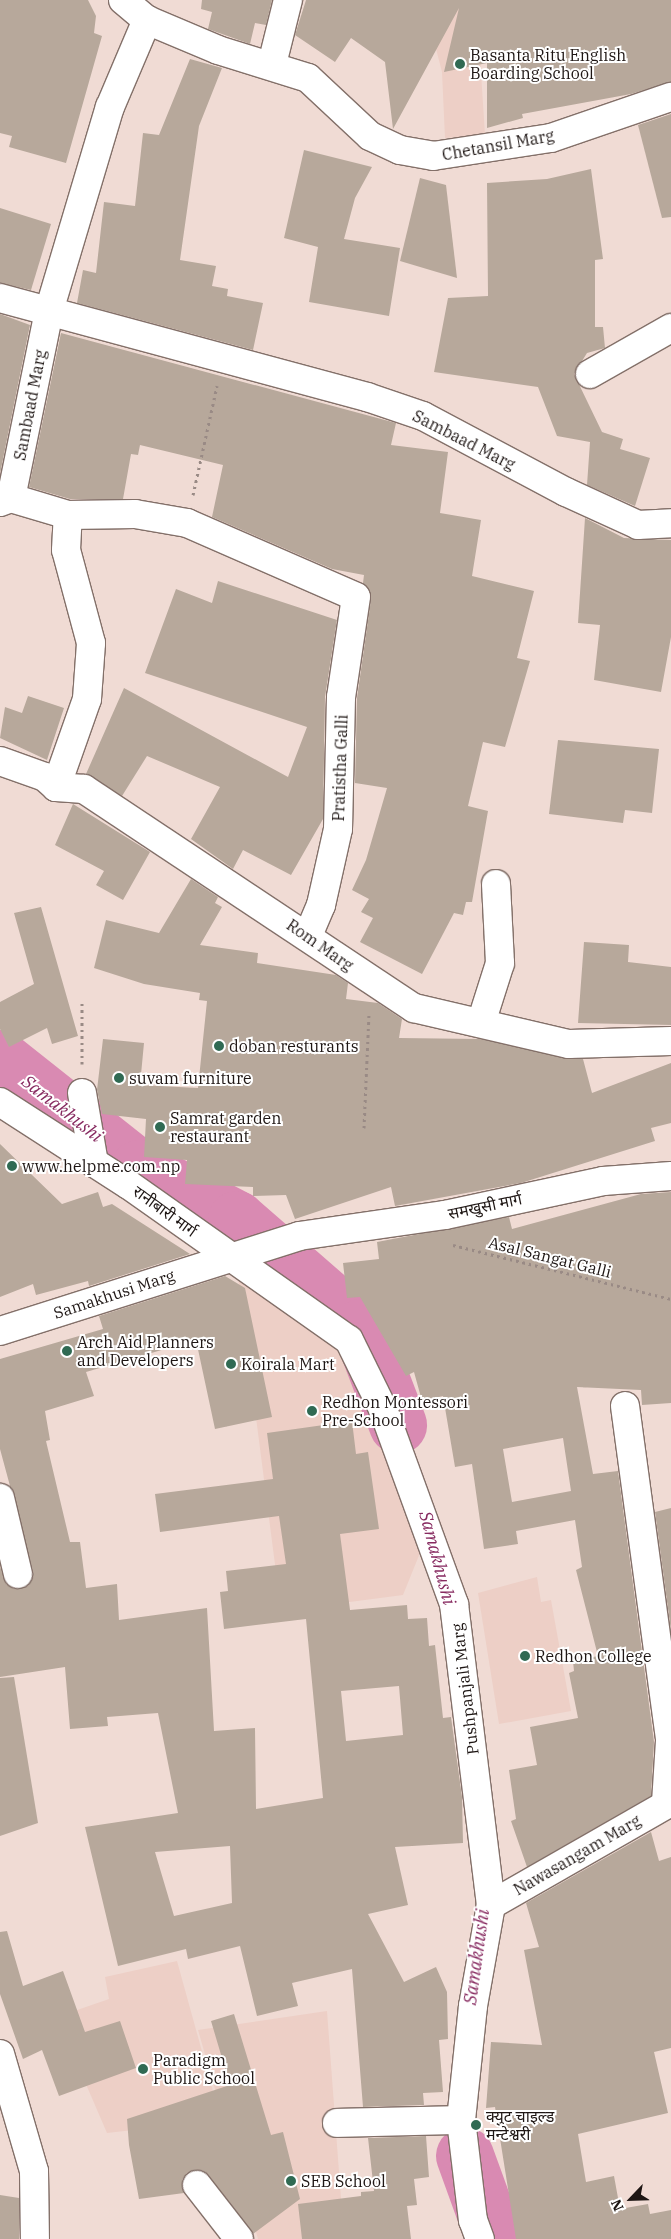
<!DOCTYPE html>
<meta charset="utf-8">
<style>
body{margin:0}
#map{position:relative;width:671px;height:2239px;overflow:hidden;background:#f0dbd4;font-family:"IBM Plex Serif","Noto Sans Devanagari",serif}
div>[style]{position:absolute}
.built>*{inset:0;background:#edcfc6}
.river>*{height:58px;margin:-29px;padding:0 29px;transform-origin:29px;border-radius:29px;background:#d98ab2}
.building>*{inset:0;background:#b7a89b}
.path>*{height:3px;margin-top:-1.5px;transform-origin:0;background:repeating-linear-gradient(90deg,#998a85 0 2.5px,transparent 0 6.5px)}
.roads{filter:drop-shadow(1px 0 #837069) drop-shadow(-1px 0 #837069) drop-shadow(0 1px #837069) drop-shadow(0 -1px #837069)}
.minor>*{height:28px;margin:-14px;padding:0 14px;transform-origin:14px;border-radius:14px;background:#fff}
.major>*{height:28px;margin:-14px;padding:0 14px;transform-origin:14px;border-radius:14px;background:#fff}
.dots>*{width:14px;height:14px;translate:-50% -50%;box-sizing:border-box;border:2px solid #fff;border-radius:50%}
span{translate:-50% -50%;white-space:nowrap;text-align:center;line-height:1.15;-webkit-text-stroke:4px #fff;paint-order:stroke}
.poi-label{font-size:16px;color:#1e1614}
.left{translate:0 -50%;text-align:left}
.street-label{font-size:16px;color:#1e1614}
.water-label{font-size:18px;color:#872a60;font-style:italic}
.north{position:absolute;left:606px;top:2174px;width:50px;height:50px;-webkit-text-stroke:4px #fff;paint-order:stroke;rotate:246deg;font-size:14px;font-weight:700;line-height:20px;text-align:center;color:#1e1614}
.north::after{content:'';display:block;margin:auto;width:18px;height:22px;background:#1e1614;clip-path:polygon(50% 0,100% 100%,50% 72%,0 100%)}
</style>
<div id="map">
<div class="built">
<i style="clip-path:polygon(488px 1px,480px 57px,485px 135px,445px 138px,442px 72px,427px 14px)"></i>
<i style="clip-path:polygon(238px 1278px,266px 1300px,342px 1345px,422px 1548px,403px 1595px,281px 1611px)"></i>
<i style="clip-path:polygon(537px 1577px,541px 1602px,551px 1600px,571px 1711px,499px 1724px,478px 1593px)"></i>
<i style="clip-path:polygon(177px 1961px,221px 2120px,107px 2133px,57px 2017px,109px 1999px,105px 1977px)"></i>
<i style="clip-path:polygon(327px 2011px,344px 2239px,258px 2239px,198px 2030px)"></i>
</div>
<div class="river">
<i style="left:0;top:1059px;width:177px;rotate:38.4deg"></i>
<i style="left:139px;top:1169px;width:110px;rotate:27.5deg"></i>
<i style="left:237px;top:1220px;width:164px;rotate:41.1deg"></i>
<i style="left:361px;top:1328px;width:104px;rotate:69.1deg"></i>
<i style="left:465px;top:2156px;width:88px;rotate:70.1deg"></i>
</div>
<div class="building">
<i style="clip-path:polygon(0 0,88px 0,96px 16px,94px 33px,102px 36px,66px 163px,9px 147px,12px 136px,0 133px)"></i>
<i style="clip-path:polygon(202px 0,272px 0,266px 25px,255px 23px,250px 44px,208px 29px,212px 12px,201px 9px)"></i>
<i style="clip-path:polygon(306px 0,671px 0,671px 82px,631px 94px,522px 114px,523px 118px,487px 128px,487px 63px,444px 72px,459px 8px,393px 129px,385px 62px,351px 38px,335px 62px,295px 35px)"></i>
<i style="clip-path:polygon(190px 59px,222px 68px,199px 126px,180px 260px,216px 266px,212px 286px,228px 289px,227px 296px,263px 303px,253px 350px,77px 303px,83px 270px,96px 273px,104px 202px,135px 206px,143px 133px,159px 135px)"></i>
<i style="clip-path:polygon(671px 114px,671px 217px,662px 218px,638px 125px)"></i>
<i style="clip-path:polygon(304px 150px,372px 167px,355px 198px,344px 239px,400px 248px,389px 316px,309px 302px,318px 247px,284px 238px)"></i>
<i style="clip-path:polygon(591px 169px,603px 259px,595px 260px,595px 327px,603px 327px,605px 348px,587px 353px,574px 374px,602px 432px,623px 439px,620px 449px,650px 458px,635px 506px,587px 485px,590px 442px,557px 436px,538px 387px,434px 372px,448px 298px,488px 296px,487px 183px,547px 179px)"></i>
<i style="clip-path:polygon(420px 178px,446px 185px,457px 278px,400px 261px)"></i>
<i style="clip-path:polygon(0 208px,51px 224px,31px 290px,0 283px)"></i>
<i style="clip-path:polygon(0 314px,30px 325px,0 474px)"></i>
<i style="clip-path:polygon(61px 333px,396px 423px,391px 445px,448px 452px,440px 513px,481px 520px,472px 576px,534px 591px,517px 658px,530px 661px,505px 747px,483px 742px,468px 806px,488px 811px,472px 902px,466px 902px,463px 915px,454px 913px,422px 974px,360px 942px,373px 918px,361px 912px,369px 899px,352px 890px,366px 860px,387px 788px,355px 783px,357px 698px,371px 599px,363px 583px,364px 575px,332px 569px,212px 517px,223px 465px,140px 445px,138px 455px,131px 454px,123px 499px,70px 499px,29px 487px)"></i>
<i style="clip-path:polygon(585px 518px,624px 538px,671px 540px,671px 637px,661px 692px,594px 680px,600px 625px,578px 623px)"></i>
<i style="clip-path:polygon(218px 581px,337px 620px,325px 697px,323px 819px,291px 875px,243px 850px,233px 869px,191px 839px,220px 787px,147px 756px,122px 796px,86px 774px,124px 688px,288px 777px,307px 727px,145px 673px,176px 589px,212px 603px)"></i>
<i style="clip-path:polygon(28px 696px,64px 708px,47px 760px,0 738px,5px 707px,22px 713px)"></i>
<i style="clip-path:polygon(558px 740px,659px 749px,652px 813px,625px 810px,623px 823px,549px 814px)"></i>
<i style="clip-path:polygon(73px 804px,150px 852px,123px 900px,96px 885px,104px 871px,55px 845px)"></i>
<i style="clip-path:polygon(191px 879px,218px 897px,215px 903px,222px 907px,200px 945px,258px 953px,257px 963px,336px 975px,348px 983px,346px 999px,378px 1003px,402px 1019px,399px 1038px,480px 1039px,583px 1059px,592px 1093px,671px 1063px,671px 1123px,651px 1128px,655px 1141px,521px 1183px,395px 1206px,391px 1187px,295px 1219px,286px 1195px,253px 1196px,253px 1187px,185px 1184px,187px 1160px,144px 1157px,146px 1119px,102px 1114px,97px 1090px,103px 1039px,144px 1043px,140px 1085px,198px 1088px,207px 1001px,199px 1000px,200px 993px,144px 984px,94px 968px,106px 920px,159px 933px)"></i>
<i style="clip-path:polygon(41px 907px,78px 1036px,52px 1044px,47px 1028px,9px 1047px,0 1029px,0 1002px,34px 984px,14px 913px)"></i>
<i style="clip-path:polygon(584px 942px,629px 945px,628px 962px,671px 967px,671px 1025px,578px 1023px)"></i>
<i style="clip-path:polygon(0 1144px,62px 1204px,98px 1192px,103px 1207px,112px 1204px,190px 1254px,89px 1286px,88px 1281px,36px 1295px,33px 1284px,0 1297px)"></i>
<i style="clip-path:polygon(evenodd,671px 1192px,671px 1403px,642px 1405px,641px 1390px,577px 1387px,593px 1474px,618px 1471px,654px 1742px,651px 1796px,527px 1867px,511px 1821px,516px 1819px,509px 1770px,537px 1765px,530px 1727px,578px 1718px,569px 1673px,574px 1671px,573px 1661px,598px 1656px,576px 1570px,582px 1567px,575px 1520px,516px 1531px,518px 1544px,484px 1549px,472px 1464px,455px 1467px,443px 1396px,422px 1401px,414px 1372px,406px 1376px,360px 1297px,347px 1298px,343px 1263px,379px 1259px,377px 1242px,509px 1217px,512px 1229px,641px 1194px,671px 1192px,563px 1438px,571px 1491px,512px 1502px,503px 1449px,563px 1438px)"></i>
<i style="clip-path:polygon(evenodd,225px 1276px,245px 1288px,272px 1417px,215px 1429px,196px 1340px,86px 1372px,94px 1396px,45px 1411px,50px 1440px,46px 1441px,70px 1542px,80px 1542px,86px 1588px,117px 1584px,119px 1620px,207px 1608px,214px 1731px,255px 1728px,256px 1809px,323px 1798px,306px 1619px,224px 1629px,220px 1592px,228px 1591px,226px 1571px,286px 1564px,279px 1516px,160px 1532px,155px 1494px,273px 1479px,267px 1433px,352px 1421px,356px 1454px,368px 1452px,379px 1529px,340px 1534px,350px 1610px,407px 1605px,408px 1619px,427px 1618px,429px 1646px,435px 1645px,443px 1718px,451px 1717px,462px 1797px,463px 1843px,395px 1847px,408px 1905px,368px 1914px,404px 1982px,436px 1967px,447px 1992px,448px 2039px,439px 2040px,443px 2092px,423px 2093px,424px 2105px,363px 2107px,352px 1969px,292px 1983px,298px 2006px,257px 2016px,240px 1946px,188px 1959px,186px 1949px,118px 1966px,85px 1827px,178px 1813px,158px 1713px,107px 1717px,108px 1726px,70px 1729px,65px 1667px,0 1677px,0 1566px,6px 1584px,14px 1589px,28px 1586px,33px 1571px,0 1449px,0 1359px,103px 1329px,99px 1316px,225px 1276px,399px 1686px,403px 1735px,346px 1741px,341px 1691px,399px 1686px,225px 1276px,230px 1846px,232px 1903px,174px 1916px,155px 1852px,230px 1846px)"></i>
<i style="clip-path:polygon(671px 1508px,671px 1631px,655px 1512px)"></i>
<i style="clip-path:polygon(14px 1677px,38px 1823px,0 1836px,0 1678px)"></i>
<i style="clip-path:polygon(651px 1832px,659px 1861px,671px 1857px,671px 2048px,654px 2052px,668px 2113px,578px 2134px,586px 2182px,614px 2176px,620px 2209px,648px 2204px,650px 2214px,671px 2210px,671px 2239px,516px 2239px,495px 2107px,486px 2108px,491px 2042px,542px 2045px,524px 1950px,539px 1947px,526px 1903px)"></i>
<i style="clip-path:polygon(7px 1931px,23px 1986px,63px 1971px,85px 2032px,120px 2021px,136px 2068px,59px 2096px,42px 2050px,23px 2059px,0 1994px,0 1932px)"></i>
<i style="clip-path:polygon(234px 2014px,271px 2135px,283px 2132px,300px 2199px,253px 2234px,202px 2170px,187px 2173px,182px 2180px,184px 2193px,139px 2199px,129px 2145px,127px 2119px,230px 2085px,211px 2021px)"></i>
<i style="clip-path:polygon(426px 2136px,429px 2177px,414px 2179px,417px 2205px,407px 2206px,411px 2239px,302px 2239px,298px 2204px,361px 2196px,361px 2192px,374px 2191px,368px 2138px)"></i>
<i style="clip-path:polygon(0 2195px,19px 2198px,19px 2239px,0 2239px)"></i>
</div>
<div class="path">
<i style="left:193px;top:495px;width:112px;rotate:-77.6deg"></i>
<i style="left:82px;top:1064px;width:61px;rotate:-90deg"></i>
<i style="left:364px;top:1128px;width:114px;rotate:-87.5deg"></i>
<i style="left:453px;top:1245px;width:225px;rotate:13.9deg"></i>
</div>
<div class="roads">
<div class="minor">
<i style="left:123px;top:0;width:31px;rotate:40deg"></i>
<i style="left:147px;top:20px;width:77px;rotate:22.9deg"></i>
<i style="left:218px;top:50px;width:94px;rotate:17.3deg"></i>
<i style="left:308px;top:78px;width:85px;rotate:43.1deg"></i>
<i style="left:370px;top:136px;width:33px;rotate:25deg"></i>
<i style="left:400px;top:150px;width:34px;rotate:10deg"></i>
<i style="left:433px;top:156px;width:119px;rotate:-8.7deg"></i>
<i style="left:551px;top:138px;width:127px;rotate:-18.9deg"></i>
<i style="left:272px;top:64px;width:66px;rotate:-76deg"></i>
<i style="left:0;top:298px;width:380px;rotate:15.1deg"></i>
<i style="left:367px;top:397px;width:59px;rotate:18.7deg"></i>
<i style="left:423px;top:416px;width:162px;rotate:28deg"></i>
<i style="left:566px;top:492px;width:79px;rotate:24.6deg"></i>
<i style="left:638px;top:525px;width:33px;rotate:-3deg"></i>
<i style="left:590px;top:374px;width:93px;rotate:-29.6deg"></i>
<i style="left:11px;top:498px;width:191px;rotate:-78.5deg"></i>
<i style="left:49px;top:311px;width:213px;rotate:-73.4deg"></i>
<i style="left:110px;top:107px;width:95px;rotate:-67deg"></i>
<i style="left:0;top:502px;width:12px;rotate:-20deg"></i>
<i style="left:11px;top:498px;width:59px;rotate:16.6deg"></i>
<i style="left:68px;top:515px;width:67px;rotate:-0.9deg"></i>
<i style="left:135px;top:514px;width:53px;rotate:9.8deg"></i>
<i style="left:187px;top:523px;width:184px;rotate:23.6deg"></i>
<i style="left:356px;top:597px;width:101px;rotate:98.5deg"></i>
<i style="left:341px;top:697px;width:132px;rotate:91.3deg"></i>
<i style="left:338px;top:829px;width:78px;rotate:102.6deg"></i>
<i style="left:321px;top:905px;width:33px;rotate:113deg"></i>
<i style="left:0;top:761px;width:48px;rotate:19.6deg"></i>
<i style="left:45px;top:777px;width:15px;rotate:42deg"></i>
<i style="left:56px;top:787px;width:28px;rotate:4deg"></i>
<i style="left:84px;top:789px;width:396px;rotate:33.6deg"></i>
<i style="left:414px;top:1008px;width:159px;rotate:13.1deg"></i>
<i style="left:569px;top:1044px;width:102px;rotate:-1.7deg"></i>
<i style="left:56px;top:787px;width:93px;rotate:-70.6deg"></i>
<i style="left:87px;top:699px;width:56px;rotate:-85.9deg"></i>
<i style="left:91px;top:643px;width:96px;rotate:-105deg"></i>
<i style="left:66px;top:550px;width:35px;rotate:-87deg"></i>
<i style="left:481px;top:1023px;width:63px;rotate:-72.4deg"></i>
<i style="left:500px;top:963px;width:79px;rotate:-92.9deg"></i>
<i style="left:82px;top:1093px;width:71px;rotate:80.3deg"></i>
<i style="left:0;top:1102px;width:153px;rotate:32.8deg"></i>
<i style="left:129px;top:1185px;width:269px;rotate:35.2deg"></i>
<i style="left:349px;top:1340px;width:77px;rotate:63.8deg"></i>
<i style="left:383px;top:1409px;width:208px;rotate:70deg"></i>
<i style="left:454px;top:1604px;width:303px;rotate:83deg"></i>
<i style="left:491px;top:1905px;width:103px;rotate:100.1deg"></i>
<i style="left:473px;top:2006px;width:115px;rotate:96deg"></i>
<i style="left:461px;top:2120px;width:101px;rotate:83.2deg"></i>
<i style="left:473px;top:2220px;width:20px;rotate:70deg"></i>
<i style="left:625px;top:1406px;width:338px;rotate:82.3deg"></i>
<i style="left:670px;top:1741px;width:62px;rotate:93.7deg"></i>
<i style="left:0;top:1498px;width:78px;rotate:76.7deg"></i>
<i style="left:491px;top:1905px;width:207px;rotate:-29.8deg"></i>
<i style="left:0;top:2054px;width:122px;rotate:73.8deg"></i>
<i style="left:34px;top:2171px;width:68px;rotate:89.2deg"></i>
<i style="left:337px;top:2123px;width:124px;rotate:-1.4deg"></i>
<i style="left:197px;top:2185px;width:68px;rotate:52.1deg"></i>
</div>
<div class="major">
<i style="left:0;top:1331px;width:314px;rotate:-17.6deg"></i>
<i style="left:299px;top:1236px;width:148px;rotate:-8.2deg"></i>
<i style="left:445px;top:1215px;width:162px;rotate:-12.1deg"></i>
<i style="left:603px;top:1181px;width:68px;rotate:-4.2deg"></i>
</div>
</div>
<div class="dots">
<i style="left:460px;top:64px;background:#306a53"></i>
<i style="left:219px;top:1046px;background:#306a53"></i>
<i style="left:119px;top:1078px;background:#306a53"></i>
<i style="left:160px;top:1127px;background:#306a53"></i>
<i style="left:12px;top:1166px;background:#306a53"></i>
<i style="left:67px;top:1351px;background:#306a53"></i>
<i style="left:231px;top:1364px;background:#306a53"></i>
<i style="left:312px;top:1411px;background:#306a53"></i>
<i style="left:525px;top:1656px;background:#306a53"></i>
<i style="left:143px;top:2069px;background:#306a53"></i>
<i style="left:476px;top:2125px;background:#306a53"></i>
<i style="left:291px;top:2181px;background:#306a53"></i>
</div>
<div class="poi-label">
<span class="left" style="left:470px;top:64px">Basanta Ritu English<br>Boarding School</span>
<span class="left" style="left:229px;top:1046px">doban resturants</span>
<span class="left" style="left:129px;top:1078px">suvam furniture</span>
<span class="left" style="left:170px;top:1127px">Samrat garden<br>restaurant</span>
<span class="left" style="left:22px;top:1166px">www.helpme.com.np</span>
<span class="left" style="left:77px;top:1351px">Arch Aid Planners<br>and Developers</span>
<span class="left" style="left:241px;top:1364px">Koirala Mart</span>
<span class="left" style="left:322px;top:1411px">Redhon Montessori<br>Pre-School</span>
<span class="left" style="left:535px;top:1656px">Redhon College</span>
<span class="left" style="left:153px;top:2069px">Paradigm<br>Public School</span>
<span class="left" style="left:486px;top:2125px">क्युट चाइल्ड<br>मन्टेश्वरी</span>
<span class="left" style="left:301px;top:2181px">SEB School</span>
</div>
<div class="street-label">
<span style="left:498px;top:145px;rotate:-10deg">Chetansil Marg</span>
<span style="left:30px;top:405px;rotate:-79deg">Sambaad Marg</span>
<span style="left:464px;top:440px;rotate:27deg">Sambaad Marg</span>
<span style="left:340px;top:768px;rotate:-88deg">Pratistha Galli</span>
<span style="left:320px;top:945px;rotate:35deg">Rom Marg</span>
<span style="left:485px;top:1206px;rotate:-12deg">समखुसी मार्ग</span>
<span style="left:165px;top:1211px;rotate:36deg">रानीबारी मार्ग</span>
<span style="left:550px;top:1257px;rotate:14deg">Asal Sangat Galli</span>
<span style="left:114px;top:1294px;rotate:-18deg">Samakhusi Marg</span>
<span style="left:465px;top:1689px;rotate:-97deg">Pushpanjali Marg</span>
<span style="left:577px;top:1855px;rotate:-30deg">Nawasangam Marg</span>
</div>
<div class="water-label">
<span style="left:62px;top:1109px;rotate:38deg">Samakhushi</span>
<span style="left:437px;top:1558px;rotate:75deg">Samakhushi</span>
<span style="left:477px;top:1957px;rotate:-82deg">Samakhushi</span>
</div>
<div class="north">N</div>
</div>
